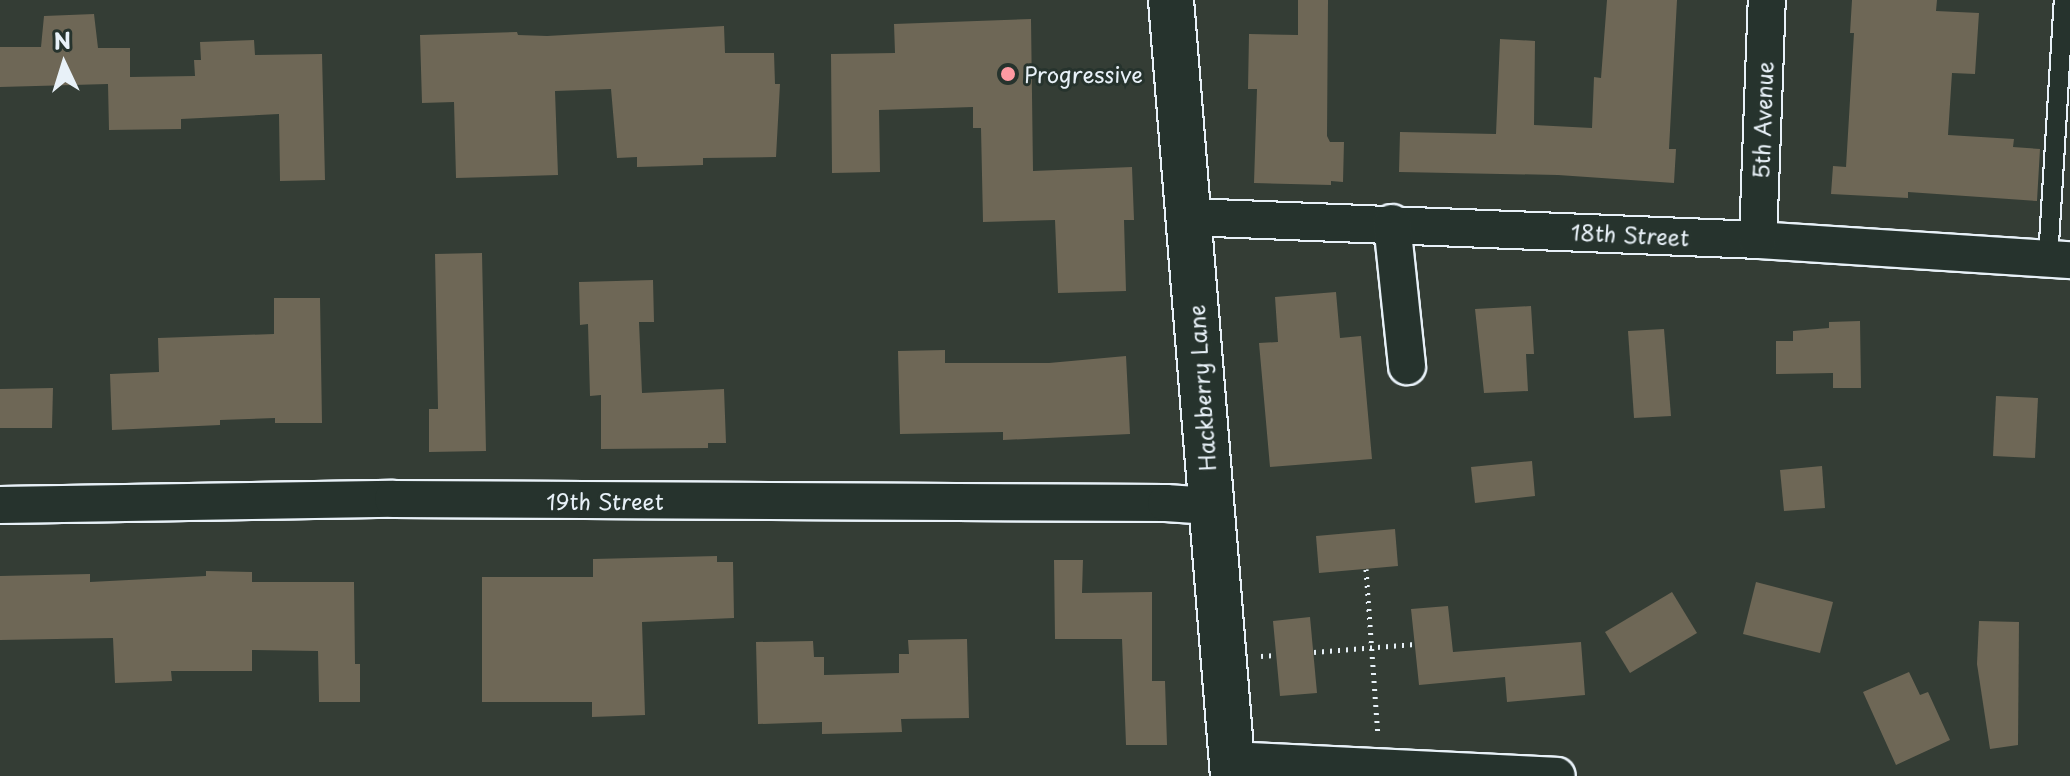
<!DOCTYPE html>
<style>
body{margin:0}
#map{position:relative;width:2070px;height:776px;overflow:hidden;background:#343d35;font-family:"Playpen Sans",sans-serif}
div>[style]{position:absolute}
.building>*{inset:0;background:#6e6756}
.path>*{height:5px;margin-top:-2.5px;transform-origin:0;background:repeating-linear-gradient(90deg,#e8f1f8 0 2px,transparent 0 8px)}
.roads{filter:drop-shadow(2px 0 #e8f1f8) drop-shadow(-2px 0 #e8f1f8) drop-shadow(0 2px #e8f1f8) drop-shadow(0 -2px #e8f1f8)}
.lane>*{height:18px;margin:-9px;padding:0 9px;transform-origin:9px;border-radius:9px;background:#26332d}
.street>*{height:36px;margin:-18px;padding:0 18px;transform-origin:18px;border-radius:18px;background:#26332d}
.secondary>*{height:44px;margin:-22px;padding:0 22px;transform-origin:22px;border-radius:22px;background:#26332d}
.dots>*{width:22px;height:22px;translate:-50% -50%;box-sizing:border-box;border:4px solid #26332d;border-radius:50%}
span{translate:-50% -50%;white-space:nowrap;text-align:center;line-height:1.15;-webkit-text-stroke:6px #26332d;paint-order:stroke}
.poi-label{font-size:22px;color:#e8f1f8}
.left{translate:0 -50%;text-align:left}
.street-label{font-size:22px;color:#e8f1f8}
.north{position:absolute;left:24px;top:24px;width:80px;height:80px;-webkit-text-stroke:6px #26332d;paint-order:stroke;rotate:356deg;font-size:22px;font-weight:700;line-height:32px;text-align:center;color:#e8f1f8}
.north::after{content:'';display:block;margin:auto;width:28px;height:36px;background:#e8f1f8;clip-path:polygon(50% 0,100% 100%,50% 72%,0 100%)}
</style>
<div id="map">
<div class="building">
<i style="clip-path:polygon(1298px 0,1328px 0,1327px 136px,1330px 142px,1344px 142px,1343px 182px,1331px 181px,1331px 185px,1254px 183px,1257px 89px,1248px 89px,1249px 34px,1298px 35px)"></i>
<i style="clip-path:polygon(1607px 0,1677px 0,1669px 149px,1676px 149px,1674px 183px,1558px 175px,1399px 172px,1400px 132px,1496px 134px,1500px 39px,1535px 41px,1534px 125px,1592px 128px,1594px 77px,1601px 78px)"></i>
<i style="clip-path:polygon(1852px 0,1937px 0,1936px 11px,1979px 13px,1975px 74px,1952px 73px,1948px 135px,2014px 139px,2013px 147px,2040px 149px,2037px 201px,1908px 192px,1908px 198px,1831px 194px,1833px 166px,1846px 167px,1854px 33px,1850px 33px)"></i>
<i style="clip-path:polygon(94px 14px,98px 48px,130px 48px,130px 77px,195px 76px,194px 60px,201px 60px,200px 42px,254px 40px,255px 55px,322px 54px,325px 180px,280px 181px,279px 114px,181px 119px,181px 129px,109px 130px,108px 84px,0 87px,0 47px,41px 47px,44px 16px)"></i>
<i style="clip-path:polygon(1031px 19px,1033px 171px,1132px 167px,1134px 220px,1124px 220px,1126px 291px,1058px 293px,1055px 220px,983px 222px,981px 128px,973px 128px,973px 107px,879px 110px,880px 172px,832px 173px,831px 54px,895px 53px,894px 24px)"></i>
<i style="clip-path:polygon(724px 26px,725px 53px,774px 53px,775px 84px,780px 84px,776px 157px,703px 158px,703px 165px,637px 167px,637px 157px,617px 158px,611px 89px,555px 91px,558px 175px,456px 178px,454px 102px,422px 103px,420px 35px,517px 32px,518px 35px,547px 36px)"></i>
<i style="clip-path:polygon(482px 253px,486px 451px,429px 452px,429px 409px,438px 409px,435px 254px)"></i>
<i style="clip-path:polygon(653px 280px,654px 322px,639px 322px,642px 393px,724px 389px,726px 443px,708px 443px,708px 448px,601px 449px,601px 395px,590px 396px,588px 324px,580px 325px,579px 282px)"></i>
<i style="clip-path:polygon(1336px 292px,1340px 338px,1361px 336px,1372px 459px,1270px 467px,1259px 343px,1278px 342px,1275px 297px)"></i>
<i style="clip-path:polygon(274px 298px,320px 298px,322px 423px,275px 423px,275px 418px,220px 420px,220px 425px,112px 430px,110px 374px,159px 372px,158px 338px,274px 334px)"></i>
<i style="clip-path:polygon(1531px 306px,1534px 354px,1526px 354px,1528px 391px,1484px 393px,1475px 309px)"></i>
<i style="clip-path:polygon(1860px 321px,1861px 388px,1833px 388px,1833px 373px,1776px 374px,1776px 341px,1793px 341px,1793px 331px,1829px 328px,1829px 322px)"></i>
<i style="clip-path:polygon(1664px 329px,1671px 416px,1634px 418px,1628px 331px)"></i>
<i style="clip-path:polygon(945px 350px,945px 363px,1049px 363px,1126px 356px,1130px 434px,1003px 440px,1003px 432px,900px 434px,898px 351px)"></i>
<i style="clip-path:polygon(53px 388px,52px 428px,0 428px,0 389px)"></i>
<i style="clip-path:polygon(1996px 396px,2038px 398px,2035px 458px,1993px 456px)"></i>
<i style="clip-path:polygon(1532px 461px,1535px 496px,1475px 503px,1471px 467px)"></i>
<i style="clip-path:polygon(1822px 466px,1825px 508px,1784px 511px,1780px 470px)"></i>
<i style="clip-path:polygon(1395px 529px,1398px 566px,1319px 573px,1316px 536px)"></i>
<i style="clip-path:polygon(717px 556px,717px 562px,733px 562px,734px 618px,642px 622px,645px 715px,592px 717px,592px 702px,482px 702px,482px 577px,593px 577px,593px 559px)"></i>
<i style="clip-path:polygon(1054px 560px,1083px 560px,1082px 593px,1152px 592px,1152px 681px,1165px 681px,1167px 745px,1126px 745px,1122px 639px,1055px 639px)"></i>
<i style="clip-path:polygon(206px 571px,252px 572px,252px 582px,354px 582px,355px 664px,360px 664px,360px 702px,319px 702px,318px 651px,252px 650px,252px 671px,171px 671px,172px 681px,115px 683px,113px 638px,0 640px,0 576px,90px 574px,90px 582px,206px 576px)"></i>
<i style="clip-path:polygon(1756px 582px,1833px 602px,1820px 653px,1743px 634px)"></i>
<i style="clip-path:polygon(1672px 592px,1697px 633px,1630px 673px,1605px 632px)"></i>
<i style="clip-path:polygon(1448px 606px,1453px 652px,1581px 642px,1585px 695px,1507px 702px,1505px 677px,1419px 685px,1411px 609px)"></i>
<i style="clip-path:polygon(1310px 617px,1317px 693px,1280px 696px,1273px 621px)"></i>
<i style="clip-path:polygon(1979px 621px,2019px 622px,2018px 745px,1990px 749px,1977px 664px)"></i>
<i style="clip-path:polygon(967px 639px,969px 718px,901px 719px,902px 732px,822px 734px,822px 722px,758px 724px,756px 642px,813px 641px,814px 657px,824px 657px,824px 675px,899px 673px,899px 654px,909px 654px,908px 640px)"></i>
<i style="clip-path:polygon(1909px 672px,1920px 695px,1928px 692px,1950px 740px,1896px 765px,1863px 692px)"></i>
</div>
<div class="path">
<i style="left:1366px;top:569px;width:166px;rotate:85.9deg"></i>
<i style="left:1314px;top:652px;width:101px;rotate:-4.5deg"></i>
<i style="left:1261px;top:656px;width:15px;rotate:-4deg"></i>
</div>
<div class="roads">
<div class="lane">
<i style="left:2048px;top:259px;width:259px;rotate:-86.5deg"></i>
</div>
<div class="street">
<i style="left:1189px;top:217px;width:569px;rotate:2.31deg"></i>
<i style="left:1758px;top:240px;width:313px;rotate:3.7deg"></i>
<i style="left:1392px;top:223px;width:144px;rotate:84deg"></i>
<i style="left:1758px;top:240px;width:240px;rotate:-87.9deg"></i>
<i style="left:0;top:505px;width:393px;rotate:-0.9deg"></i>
<i style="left:393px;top:499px;width:773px;rotate:0.3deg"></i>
<i style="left:1166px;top:503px;width:44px;rotate:3.9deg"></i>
<i style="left:1232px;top:760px;width:325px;rotate:2.8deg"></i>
</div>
<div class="secondary">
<i style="left:1171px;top:0;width:778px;rotate:85.43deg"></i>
</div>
</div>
<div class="dots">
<i style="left:1008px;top:74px;background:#ff9aa2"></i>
</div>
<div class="poi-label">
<span class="left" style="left:1024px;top:74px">Progressive</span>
</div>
<div class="street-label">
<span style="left:1762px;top:120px;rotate:-88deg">5th Avenue</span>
<span style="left:1630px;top:234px;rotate:3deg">18th Street</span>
<span style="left:1201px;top:388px;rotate:-94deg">Hackberry Lane</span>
<span style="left:605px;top:501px">19th Street</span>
</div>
<div class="north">N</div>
</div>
